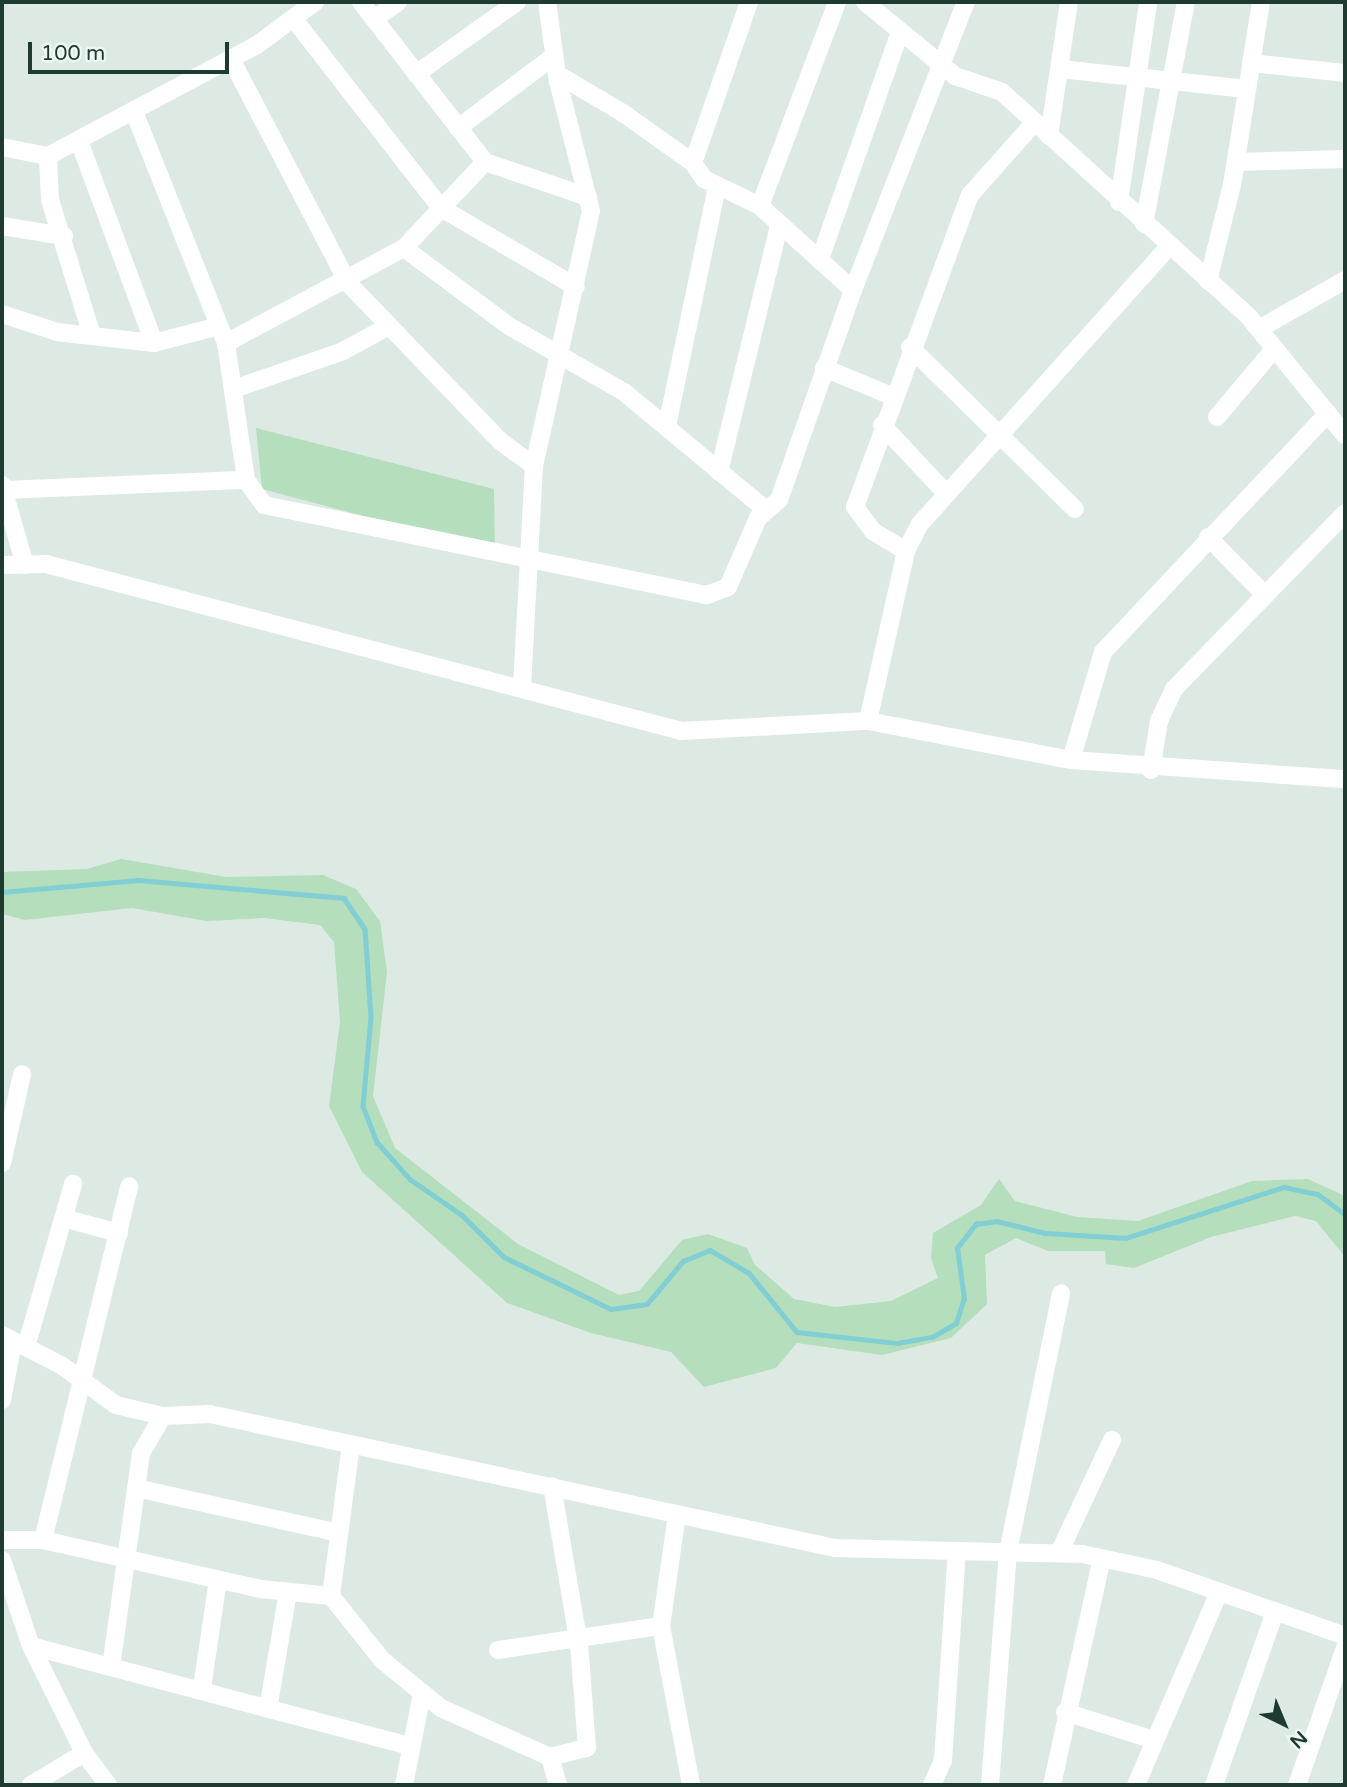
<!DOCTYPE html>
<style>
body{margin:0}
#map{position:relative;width:1347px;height:1787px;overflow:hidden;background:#ddeae4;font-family:"Varela Round",sans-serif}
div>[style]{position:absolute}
.green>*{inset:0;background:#b4debc}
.stream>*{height:4.5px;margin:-2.25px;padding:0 2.25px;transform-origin:2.25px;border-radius:2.25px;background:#81ced4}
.minor>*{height:18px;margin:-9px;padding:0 9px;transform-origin:9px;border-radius:9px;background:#fff}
span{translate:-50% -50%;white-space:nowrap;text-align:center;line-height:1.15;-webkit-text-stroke:7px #eef7f2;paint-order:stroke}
.frame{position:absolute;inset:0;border:4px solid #1e3b31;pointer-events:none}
.north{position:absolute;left:1249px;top:1689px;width:70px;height:70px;-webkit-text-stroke:5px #eef7f2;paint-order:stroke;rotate:137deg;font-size:19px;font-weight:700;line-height:28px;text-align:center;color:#1e3b31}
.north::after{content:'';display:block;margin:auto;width:24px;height:32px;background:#1e3b31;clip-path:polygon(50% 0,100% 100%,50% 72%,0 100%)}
.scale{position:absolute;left:28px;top:42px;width:201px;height:32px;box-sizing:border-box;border:4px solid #1e3b31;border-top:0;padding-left:9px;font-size:21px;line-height:24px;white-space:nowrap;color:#1e3b31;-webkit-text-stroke:5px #eef7f2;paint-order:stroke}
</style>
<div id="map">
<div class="green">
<i style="clip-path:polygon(256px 428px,494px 489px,495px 551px,262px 489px)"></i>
<i style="clip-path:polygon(121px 859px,226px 877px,323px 875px,356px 889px,380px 921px,387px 972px,373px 1096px,395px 1148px,518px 1244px,619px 1295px,639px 1291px,682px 1240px,708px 1234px,747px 1248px,755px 1265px,794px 1299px,835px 1307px,891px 1301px,938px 1278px,931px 1258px,933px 1233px,981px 1205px,999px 1179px,1015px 1201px,1077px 1217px,1138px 1221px,1252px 1181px,1308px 1179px,1345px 1196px,1345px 1257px,1316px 1221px,1295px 1216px,1211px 1237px,1134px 1268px,1106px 1264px,1105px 1251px,1048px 1251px,1016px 1238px,985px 1255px,987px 1304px,951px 1338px,882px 1355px,797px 1343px,776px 1368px,704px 1387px,671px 1352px,591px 1333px,507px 1303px,362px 1172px,329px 1106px,340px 1022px,334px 942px,320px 925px,264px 918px,207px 921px,132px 908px,25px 920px,2px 914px,2px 872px,87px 869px)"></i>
</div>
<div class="stream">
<i style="left:2px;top:892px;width:137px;rotate:-5deg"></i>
<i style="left:138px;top:880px;width:207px;rotate:5deg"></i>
<i style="left:344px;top:898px;width:37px;rotate:56deg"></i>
<i style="left:365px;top:929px;width:89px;rotate:86.1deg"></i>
<i style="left:371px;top:1018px;width:88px;rotate:95.2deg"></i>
<i style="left:363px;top:1106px;width:39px;rotate:69deg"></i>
<i style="left:377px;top:1142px;width:50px;rotate:48.3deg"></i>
<i style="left:410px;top:1179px;width:63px;rotate:34.7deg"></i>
<i style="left:462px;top:1215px;width:59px;rotate:45deg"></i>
<i style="left:504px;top:1257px;width:119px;rotate:25.9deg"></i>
<i style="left:611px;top:1309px;width:36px;rotate:-8deg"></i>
<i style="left:647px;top:1304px;width:56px;rotate:-50.1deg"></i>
<i style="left:683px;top:1261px;width:29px;rotate:-22deg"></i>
<i style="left:710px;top:1250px;width:45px;rotate:30.5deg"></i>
<i style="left:749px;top:1273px;width:76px;rotate:50.9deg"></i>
<i style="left:797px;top:1332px;width:101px;rotate:6.3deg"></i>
<i style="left:897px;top:1343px;width:36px;rotate:-10deg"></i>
<i style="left:932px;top:1337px;width:28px;rotate:-30deg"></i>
<i style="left:956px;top:1323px;width:25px;rotate:-72deg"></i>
<i style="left:964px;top:1299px;width:51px;rotate:-97.8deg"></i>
<i style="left:957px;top:1248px;width:31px;rotate:-52deg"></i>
<i style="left:976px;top:1224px;width:21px;rotate:-8deg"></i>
<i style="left:997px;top:1221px;width:49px;rotate:14deg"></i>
<i style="left:1045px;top:1233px;width:81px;rotate:3.5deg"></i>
<i style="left:1126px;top:1238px;width:166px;rotate:-17.9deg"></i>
<i style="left:1284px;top:1187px;width:35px;rotate:12deg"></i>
<i style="left:1318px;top:1194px;width:34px;rotate:37deg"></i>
</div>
<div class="minor">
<i style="left:361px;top:2px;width:202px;rotate:52.2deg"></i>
<i style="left:485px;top:162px;width:109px;rotate:18.8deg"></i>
<i style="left:865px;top:2px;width:117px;rotate:39.4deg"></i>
<i style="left:955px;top:76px;width:50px;rotate:18.8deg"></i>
<i style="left:1002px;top:92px;width:334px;rotate:42.3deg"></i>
<i style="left:1249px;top:317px;width:152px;rotate:50.9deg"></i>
<i style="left:293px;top:18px;width:241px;rotate:52.1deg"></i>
<i style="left:441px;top:208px;width:156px;rotate:30.3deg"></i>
<i style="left:374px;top:19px;width:29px;rotate:-35deg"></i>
<i style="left:231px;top:59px;width:253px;rotate:62.4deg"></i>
<i style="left:348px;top:283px;width:219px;rotate:46.1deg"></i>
<i style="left:500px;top:441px;width:42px;rotate:36.3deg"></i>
<i style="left:534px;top:466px;width:261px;rotate:-77.4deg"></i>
<i style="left:591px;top:211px;width:133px;rotate:-104.3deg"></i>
<i style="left:558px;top:82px;width:81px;rotate:-97.8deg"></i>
<i style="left:1251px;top:63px;width:95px;rotate:6.1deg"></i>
<i style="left:1060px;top:69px;width:188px;rotate:6.1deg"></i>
<i style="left:416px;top:74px;width:124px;rotate:-35.5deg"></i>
<i style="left:557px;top:74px;width:77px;rotate:30.6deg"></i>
<i style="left:623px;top:113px;width:86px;rotate:35.5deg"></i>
<i style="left:693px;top:163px;width:19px;rotate:55deg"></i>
<i style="left:704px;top:179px;width:62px;rotate:25.7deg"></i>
<i style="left:760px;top:206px;width:125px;rotate:42.1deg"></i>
<i style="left:458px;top:128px;width:120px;rotate:-36.9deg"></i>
<i style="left:1049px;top:136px;width:135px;rotate:-81.5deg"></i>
<i style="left:79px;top:141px;width:215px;rotate:69.6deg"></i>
<i style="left:2px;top:147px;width:47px;rotate:11.1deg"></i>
<i style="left:48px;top:156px;width:237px;rotate:-28deg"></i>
<i style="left:257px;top:45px;width:72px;rotate:-36.6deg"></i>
<i style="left:48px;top:156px;width:44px;rotate:87.4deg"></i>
<i style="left:50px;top:200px;width:142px;rotate:72.8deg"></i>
<i style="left:1236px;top:162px;width:109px;rotate:-1.6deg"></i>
<i style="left:693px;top:163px;width:170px;rotate:-70.8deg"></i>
<i style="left:1119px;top:202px;width:202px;rotate:-81.7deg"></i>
<i style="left:760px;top:206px;width:218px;rotate:-69.3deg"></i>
<i style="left:1144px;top:224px;width:226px;rotate:-79.3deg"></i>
<i style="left:2px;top:226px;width:63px;rotate:9.2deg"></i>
<i style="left:404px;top:248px;width:131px;rotate:36.6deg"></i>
<i style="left:509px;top:326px;width:133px;rotate:29.9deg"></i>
<i style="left:624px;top:392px;width:183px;rotate:39.7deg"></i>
<i style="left:820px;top:259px;width:241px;rotate:-70.6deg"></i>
<i style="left:1208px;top:281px;width:99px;rotate:-76deg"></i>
<i style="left:1232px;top:185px;width:185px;rotate:-81deg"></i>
<i style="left:2px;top:314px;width:58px;rotate:18.1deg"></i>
<i style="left:57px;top:332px;width:98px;rotate:6.5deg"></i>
<i style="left:154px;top:343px;width:67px;rotate:-14.7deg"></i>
<i style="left:1259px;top:329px;width:99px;rotate:-29.7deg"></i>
<i style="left:226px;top:343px;width:202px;rotate:-28.1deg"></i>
<i style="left:404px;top:248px;width:118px;rotate:-46.7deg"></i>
<i style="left:910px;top:347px;width:231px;rotate:44.5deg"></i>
<i style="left:824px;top:368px;width:74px;rotate:22.4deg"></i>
<i style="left:234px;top:389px;width:115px;rotate:-19.2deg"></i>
<i style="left:343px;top:351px;width:52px;rotate:-28.5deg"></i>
<i style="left:1217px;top:417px;width:90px;rotate:-50deg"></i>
<i style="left:882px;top:425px;width:92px;rotate:46.8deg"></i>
<i style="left:667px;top:426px;width:245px;rotate:-78.2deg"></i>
<i style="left:719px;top:472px;width:254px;rotate:-76.3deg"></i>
<i style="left:246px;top:480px;width:31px;rotate:54deg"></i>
<i style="left:264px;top:505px;width:452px;rotate:11.5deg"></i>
<i style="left:707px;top:595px;width:22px;rotate:-21deg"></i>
<i style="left:728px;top:587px;width:75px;rotate:-66.5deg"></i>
<i style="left:758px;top:518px;width:28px;rotate:-41deg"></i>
<i style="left:779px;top:500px;width:223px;rotate:-70.6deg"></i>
<i style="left:853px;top:290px;width:309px;rotate:-68.6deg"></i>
<i style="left:2px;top:485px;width:83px;rotate:74deg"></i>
<i style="left:4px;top:490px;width:242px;rotate:-2.4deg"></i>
<i style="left:246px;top:480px;width:138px;rotate:-98.3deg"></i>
<i style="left:226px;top:343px;width:246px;rotate:-111.7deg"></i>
<i style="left:1208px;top:537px;width:78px;rotate:45.5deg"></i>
<i style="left:906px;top:551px;width:39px;rotate:-149deg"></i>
<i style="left:873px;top:531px;width:30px;rotate:-127deg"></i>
<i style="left:855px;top:507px;width:333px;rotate:-69.8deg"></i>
<i style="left:970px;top:195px;width:96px;rotate:-48.4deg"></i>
<i style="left:2px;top:565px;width:44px;rotate:-1.3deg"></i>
<i style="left:46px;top:564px;width:657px;rotate:14.73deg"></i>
<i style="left:681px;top:731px;width:187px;rotate:-3.1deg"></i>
<i style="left:868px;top:721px;width:207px;rotate:10.9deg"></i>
<i style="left:1071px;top:760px;width:275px;rotate:4deg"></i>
<i style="left:522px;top:687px;width:221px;rotate:-86.9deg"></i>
<i style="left:868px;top:721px;width:174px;rotate:-77.4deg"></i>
<i style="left:906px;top:551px;width:30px;rotate:-63deg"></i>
<i style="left:920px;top:524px;width:373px;rotate:-48.1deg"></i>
<i style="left:1071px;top:760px;width:113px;rotate:-73.5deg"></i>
<i style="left:1103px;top:652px;width:328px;rotate:-46.7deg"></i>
<i style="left:1151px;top:770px;width:50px;rotate:-80.7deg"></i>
<i style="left:1159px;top:721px;width:35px;rotate:-65deg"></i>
<i style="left:1174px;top:689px;width:245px;rotate:-45.8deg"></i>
<i style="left:2px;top:1163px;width:91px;rotate:-77.3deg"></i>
<i style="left:63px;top:1218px;width:58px;rotate:15deg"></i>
<i style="left:2px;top:1335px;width:66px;rotate:27deg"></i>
<i style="left:61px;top:1365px;width:68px;rotate:36deg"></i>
<i style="left:116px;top:1405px;width:48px;rotate:13.2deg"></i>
<i style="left:163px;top:1416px;width:47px;rotate:-2.4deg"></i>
<i style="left:210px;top:1414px;width:639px;rotate:12.1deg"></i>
<i style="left:835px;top:1548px;width:247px;rotate:1.4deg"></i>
<i style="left:1082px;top:1554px;width:77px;rotate:12deg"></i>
<i style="left:1157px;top:1570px;width:199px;rotate:19.3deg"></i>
<i style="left:26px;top:1347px;width:170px;rotate:-73.9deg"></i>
<i style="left:2px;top:1400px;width:60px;rotate:-79.4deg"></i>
<i style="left:136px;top:1488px;width:208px;rotate:12.5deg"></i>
<i style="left:677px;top:1514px;width:113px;rotate:98.1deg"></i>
<i style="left:661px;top:1626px;width:162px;rotate:79.3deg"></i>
<i style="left:2px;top:1540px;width:41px"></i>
<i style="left:43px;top:1540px;width:222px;rotate:12.7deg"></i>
<i style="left:260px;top:1589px;width:71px;rotate:5.6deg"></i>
<i style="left:331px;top:1596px;width:153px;rotate:-82.5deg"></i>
<i style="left:43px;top:1540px;width:364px;rotate:-76.3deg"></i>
<i style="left:1059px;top:1553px;width:125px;rotate:-64.9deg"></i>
<i style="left:2px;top:1560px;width:91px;rotate:71.4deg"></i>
<i style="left:31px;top:1646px;width:119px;rotate:63.6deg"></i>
<i style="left:84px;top:1753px;width:40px;rotate:53deg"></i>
<i style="left:331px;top:1596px;width:82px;rotate:51.4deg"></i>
<i style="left:382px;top:1660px;width:76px;rotate:39.1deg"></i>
<i style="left:441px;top:1708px;width:120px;rotate:24.2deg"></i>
<i style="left:550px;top:1757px;width:38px;rotate:-14deg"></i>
<i style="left:587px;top:1748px;width:103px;rotate:-94.4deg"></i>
<i style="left:579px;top:1645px;width:161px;rotate:-99.6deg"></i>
<i style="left:31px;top:1646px;width:392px;rotate:14.8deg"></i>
<i style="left:498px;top:1650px;width:165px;rotate:-8.4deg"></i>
<i style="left:111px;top:1667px;width:216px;rotate:-82deg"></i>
<i style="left:141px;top:1453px;width:43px;rotate:-59.3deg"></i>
<i style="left:202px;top:1688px;width:109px;rotate:-81.6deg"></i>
<i style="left:268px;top:1709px;width:119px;rotate:-80.3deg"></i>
<i style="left:1065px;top:1712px;width:93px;rotate:17.5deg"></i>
<i style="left:550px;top:1757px;width:29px;rotate:74deg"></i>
<i style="left:31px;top:1785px;width:62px;rotate:-31.1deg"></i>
<i style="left:404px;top:1785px;width:94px;rotate:-78.9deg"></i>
<i style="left:932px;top:1785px;width:27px;rotate:-66deg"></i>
<i style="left:943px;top:1760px;width:209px;rotate:-86.2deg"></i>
<i style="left:990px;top:1785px;width:234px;rotate:-85.6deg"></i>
<i style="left:1008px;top:1552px;width:264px;rotate:-78.4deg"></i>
<i style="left:1052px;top:1785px;width:232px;rotate:-77.6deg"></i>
<i style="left:1136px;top:1785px;width:210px;rotate:-66.7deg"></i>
<i style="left:1214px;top:1785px;width:183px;rotate:-70.6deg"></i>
<i style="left:1297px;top:1785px;width:145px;rotate:-70.7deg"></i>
</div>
<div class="frame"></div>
<div class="north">N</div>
<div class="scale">100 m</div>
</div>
